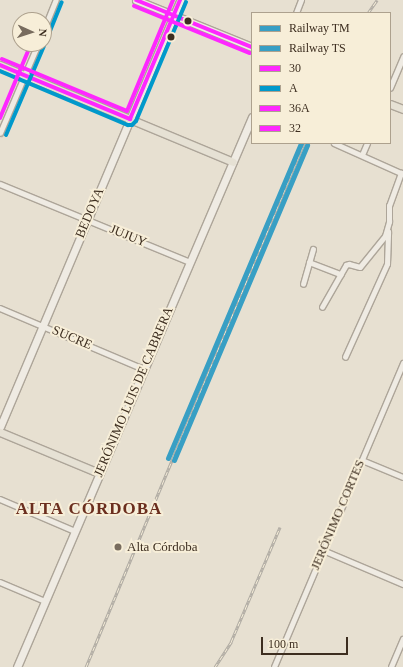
<!DOCTYPE html>
<meta charset="utf-8">
<style>
body{margin:0}
#map{position:relative;width:403px;height:667px;overflow:hidden;background:#e7e0d1;font-family:Georgia,serif}
div>[style]{position:absolute}
.roads{filter:drop-shadow(1px 0 #ada599) drop-shadow(-1px 0 #ada599) drop-shadow(0 1px #ada599) drop-shadow(0 -1px #ada599)}
.minor>*{height:4.5px;margin:-2.25px;padding:0 2.25px;transform-origin:2.25px;border-radius:2.25px;background:#efebe3}
.secondary>*{height:7px;margin:-3.5px;padding:0 3.5px;transform-origin:3.5px;border-radius:3.5px;background:#efebe3}
.primary>*{height:7px;margin:-3.5px;padding:0 3.5px;transform-origin:3.5px;border-radius:3.5px;background:#e6e1d4}
.rail>*{height:3px;margin-top:-1.5px;transform-origin:0;background:repeating-linear-gradient(90deg,#f7eed8 0 4.5px,#afaaa2 0 9px);box-sizing:border-box;border-block:1px solid #afaaa2}
.bus-1>*{height:4px;margin:-2px;padding:0 2px;transform-origin:2px;border-radius:2px;background:#fe27ff}
.bus-2>*{height:4px;margin:-2px;padding:0 2px;transform-origin:2px;border-radius:2px;background:#0099cb}
.bus-3>*{height:4px;margin:-2px;padding:0 2px;transform-origin:2px;border-radius:2px;background:#fe27ff}
.bus-4>*{height:4px;margin:-2px;padding:0 2px;transform-origin:2px;border-radius:2px;background:#fe27ff}
.rail-1>*{height:5px;margin:-2.5px;padding:0 2.5px;transform-origin:2.5px;border-radius:2.5px;background:#389fc4}
.rail-2>*{height:5px;margin:-2.5px;padding:0 2.5px;transform-origin:2.5px;border-radius:2.5px;background:#389fc4}
.dots>*{width:11px;height:11px;translate:-50% -50%;box-sizing:border-box;border:2px solid #f7eed8;border-radius:50%}
span{translate:-50% -50%;white-space:nowrap;text-align:center;line-height:1.15;-webkit-text-stroke:4px #f7eed8;paint-order:stroke}
.street-label{font-size:13px;color:#3d2e20}
.poi-label{font-size:13px;color:#3d2e20}
.left{translate:0 -50%;text-align:left}
.district-label{font-size:17px;color:#6b2e1e;font-weight:700;letter-spacing:1px}
.legend{position:absolute;left:251px;top:12px;width:140px;height:132px;box-sizing:border-box;background:#f7eed8;border:1px solid #ada18e;margin:0;padding:5px 7px;list-style:none;font-size:12px;color:#3d2e20}
.legend li{display:flex;align-items:center;gap:8px;height:20px}
.legend b{width:20px;border:1px solid #ada18e}
.north{position:absolute;left:12px;top:12px;width:40px;height:40px;box-sizing:border-box;background:#f7eed8;border:1px solid #ada18e;border-radius:50%;rotate:93deg;font-size:11px;font-weight:700;line-height:16px;text-align:center;color:#3d2e20}
.north::after{content:'';display:block;margin:auto;width:14px;height:18px;background:#786c5e;clip-path:polygon(50% 0,100% 100%,50% 72%,0 100%)}
.scale{position:absolute;left:261px;top:637px;width:87px;height:18px;box-sizing:border-box;border:2px solid #3d2e20;border-top:0;padding-left:5px;font-size:12px;line-height:14px;white-space:nowrap;color:#3d2e20;-webkit-text-stroke:3px #f7eed8;paint-order:stroke}
</style>
<div id="map">
<div class="roads">
<div class="minor">
<i style="left:296px;top:13px;width:14px;rotate:-69deg"></i>
<i style="left:44px;top:29px;width:31px;rotate:-68deg"></i>
<i style="left:390px;top:88px;width:34px;rotate:-67deg"></i>
<i style="left:0;top:133px;width:97px;rotate:-66.9deg"></i>
<i style="left:334px;top:143px;width:76px;rotate:24.2deg"></i>
<i style="left:362px;top:155px;width:13px;rotate:-67deg"></i>
<i style="left:0;top:184px;width:205px;rotate:22.3deg"></i>
<i style="left:309px;top:262px;width:34px;rotate:21deg"></i>
<i style="left:303px;top:284px;width:36px;rotate:-74deg"></i>
<i style="left:322px;top:307px;width:48px;rotate:-60.3deg"></i>
<i style="left:346px;top:265px;width:3px;rotate:-18deg"></i>
<i style="left:349px;top:264px;width:11px;rotate:15deg"></i>
<i style="left:360px;top:267px;width:40px;rotate:-51deg"></i>
<i style="left:385px;top:236px;width:15px;rotate:-74deg"></i>
<i style="left:389px;top:222px;width:16px;rotate:-90deg"></i>
<i style="left:389px;top:206px;width:35px;rotate:-70deg"></i>
<i style="left:0;top:308px;width:156px;rotate:23deg"></i>
<i style="left:345px;top:357px;width:102px;rotate:-65.7deg"></i>
<i style="left:387px;top:264px;width:32px;rotate:-88deg"></i>
<i style="left:362px;top:460px;width:44px;rotate:22.5deg"></i>
<i style="left:0;top:499px;width:82px;rotate:23.1deg"></i>
<i style="left:323px;top:550px;width:87px;rotate:23deg"></i>
<i style="left:0;top:582px;width:49px;rotate:22.9deg"></i>
<i style="left:274px;top:667px;width:330px;rotate:-67deg"></i>
<i style="left:391px;top:667px;width:30px;rotate:-67deg"></i>
</div>
<div class="secondary">
<i style="left:136px;top:0;width:125px;rotate:22.1deg"></i>
<i style="left:0;top:427px;width:463px;rotate:-67.1deg"></i>
<i style="left:17px;top:667px;width:598px;rotate:-66.86deg"></i>
</div>
<div class="primary">
<i style="left:0;top:65px;width:252px;rotate:22.6deg"></i>
<i style="left:390px;top:104px;width:14px;rotate:21deg"></i>
<i style="left:0;top:432px;width:107px;rotate:22.5deg"></i>
</div>
</div>
<div class="rail">
<i style="left:368px;top:13px;width:16px;rotate:-55deg"></i>
<i style="left:86px;top:667px;width:568px;rotate:-67.41deg"></i>
<i style="left:215px;top:667px;width:30px;rotate:-57deg"></i>
<i style="left:231px;top:642px;width:125px;rotate:-66.9deg"></i>
</div>
<div class="bus-1">
<i style="left:136px;top:0;width:125px;rotate:22.1deg"></i>
<i style="left:0;top:65px;width:141px;rotate:22.6deg"></i>
<i style="left:130px;top:119px;width:129px;rotate:-67.2deg"></i>
</div>
<div class="bus-2">
<i style="left:50px;top:31px;width:31px;rotate:-68deg"></i>
<i style="left:0;top:71px;width:139px;rotate:22.9deg"></i>
<i style="left:128px;top:125px;width:4px"></i>
<i style="left:132px;top:125px;width:6px;rotate:-45deg"></i>
<i style="left:136px;top:121px;width:129px;rotate:-67.2deg"></i>
<i style="left:6px;top:135px;width:97px;rotate:-66.9deg"></i>
</div>
<div class="bus-3">
<i style="left:2px;top:59px;width:135px;rotate:22.6deg"></i>
<i style="left:127px;top:111px;width:120px;rotate:-67.5deg"></i>
<i style="left:0;top:118px;width:80px;rotate:-67.3deg"></i>
</div>
<div class="bus-4">
<i style="left:134px;top:6px;width:125px;rotate:22.1deg"></i>
</div>
<div class="rail-1">
<i style="left:168px;top:458px;width:342px;rotate:-67.1deg"></i>
</div>
<div class="rail-2">
<i style="left:174px;top:460px;width:342px;rotate:-67.1deg"></i>
</div>
<div class="dots">
<i style="left:188px;top:21px;background:#3d2e20"></i>
<i style="left:171px;top:37px;background:#3d2e20"></i>
<i style="left:118px;top:547px;background:#786c5e"></i>
</div>
<div class="street-label">
<span style="left:90px;top:213px;rotate:-67deg">BEDOYA</span>
<span style="left:128px;top:236px;rotate:22deg">JUJUY</span>
<span style="left:72px;top:338px;rotate:23deg">SUCRE</span>
<span style="left:134px;top:392px;rotate:-67deg">JERÓNIMO LUIS DE CABRERA</span>
<span style="left:338px;top:515px;rotate:-67deg">JERÓNIMO CORTES</span>
</div>
<div class="poi-label">
<span class="left" style="left:127px;top:547px">Alta Córdoba</span>
</div>
<div class="district-label">
<span style="left:89px;top:509px">ALTA CÓRDOBA</span>
</div>
<ul class="legend">
<li><b style="height:5px;background:#389fc4"></b>Railway TM</li>
<li><b style="height:5px;background:#389fc4"></b>Railway TS</li>
<li><b style="height:5px;background:#fe27ff"></b>30</li>
<li><b style="height:5px;background:#0099cb"></b>A</li>
<li><b style="height:5px;background:#fe27ff"></b>36A</li>
<li><b style="height:5px;background:#fe27ff"></b>32</li>
</ul>
<div class="north">N</div>
<div class="scale">100 m</div>
</div>
